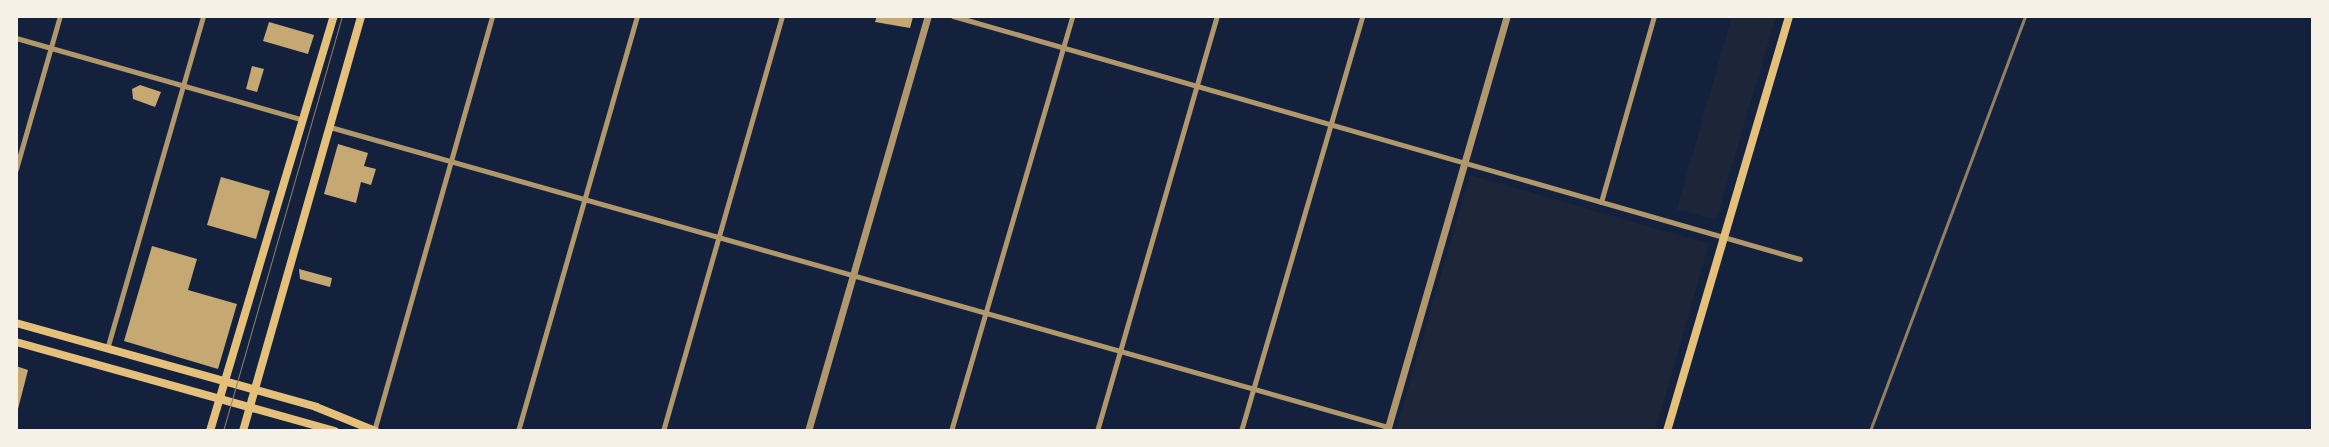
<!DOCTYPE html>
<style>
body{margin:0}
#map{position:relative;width:2329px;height:447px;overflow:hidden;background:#14213d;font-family:Rubik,sans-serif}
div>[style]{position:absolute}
.green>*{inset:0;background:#1d2539}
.building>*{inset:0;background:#c6a872}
.minor>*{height:5px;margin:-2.5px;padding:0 2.5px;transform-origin:2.5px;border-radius:2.5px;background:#b1986c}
.tertiary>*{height:7px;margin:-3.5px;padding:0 3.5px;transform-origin:3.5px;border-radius:3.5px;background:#b1986c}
.secondary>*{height:8px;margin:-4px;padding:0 4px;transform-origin:4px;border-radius:4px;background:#e5c07b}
.tram>*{height:1px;margin:-0.5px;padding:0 0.5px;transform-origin:0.5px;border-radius:0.5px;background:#918062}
.rail>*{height:2.5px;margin:-1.25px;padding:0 1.25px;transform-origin:1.25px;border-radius:1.25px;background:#918062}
span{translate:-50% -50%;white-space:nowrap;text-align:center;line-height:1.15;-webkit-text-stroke:4.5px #f6f1e7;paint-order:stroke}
.frame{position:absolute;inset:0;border:18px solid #f6f1e7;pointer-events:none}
</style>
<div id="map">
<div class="green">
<i style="clip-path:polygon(1732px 16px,1776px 16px,1716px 220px,1677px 209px)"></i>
<i style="clip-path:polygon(1470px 175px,1709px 244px,1655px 431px,1396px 431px)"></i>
</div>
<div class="building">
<i style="clip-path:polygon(877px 16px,910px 16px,913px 17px,910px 28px,875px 22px)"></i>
<i style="clip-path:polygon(269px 22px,314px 35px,308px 54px,263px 41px)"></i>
<i style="clip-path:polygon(252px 66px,264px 69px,257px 92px,246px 89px)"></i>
<i style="clip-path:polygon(140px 85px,161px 92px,155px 107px,133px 99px,132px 89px)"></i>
<i style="clip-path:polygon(338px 144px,368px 153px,364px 166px,376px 169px,371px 185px,361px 182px,356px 203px,324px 194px)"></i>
<i style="clip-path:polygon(221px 177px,270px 191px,256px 239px,207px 225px)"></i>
<i style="clip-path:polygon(152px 246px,197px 259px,188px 290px,237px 304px,218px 369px,124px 341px)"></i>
<i style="clip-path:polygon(299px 269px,332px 278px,330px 287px,300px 279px)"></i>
<i style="clip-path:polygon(16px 366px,28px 370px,17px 413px,16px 412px)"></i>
</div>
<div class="minor">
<i style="left:953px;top:16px;width:881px;rotate:16.01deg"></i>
<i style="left:16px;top:38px;width:296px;rotate:15.9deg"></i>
<i style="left:330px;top:127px;width:1100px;rotate:15.83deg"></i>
<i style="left:16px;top:169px;width:159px;rotate:-74deg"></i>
<i style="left:1601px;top:202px;width:193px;rotate:-74.1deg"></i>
<i style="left:107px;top:349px;width:347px;rotate:-73.9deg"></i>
<i style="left:374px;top:431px;width:431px;rotate:-74.1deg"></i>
<i style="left:518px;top:431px;width:432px;rotate:-74deg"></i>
<i style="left:663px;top:431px;width:432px;rotate:-74deg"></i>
<i style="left:951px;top:431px;width:432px;rotate:-73.7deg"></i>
<i style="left:1097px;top:431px;width:432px;rotate:-73.9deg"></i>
<i style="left:1241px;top:431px;width:432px;rotate:-73.7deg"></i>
</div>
<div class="tertiary">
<i style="left:808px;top:431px;width:432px;rotate:-73.9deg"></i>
<i style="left:1387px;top:431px;width:432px;rotate:-73.9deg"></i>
</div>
<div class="secondary">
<i style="left:16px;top:323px;width:312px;rotate:15.6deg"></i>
<i style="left:316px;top:407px;width:64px;rotate:22.1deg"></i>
<i style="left:16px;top:342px;width:331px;rotate:15.6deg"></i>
<i style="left:210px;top:431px;width:433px;rotate:-73.4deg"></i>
<i style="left:243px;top:431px;width:431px;rotate:-74.1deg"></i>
<i style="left:1667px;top:431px;width:433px;rotate:-73.6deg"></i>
</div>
<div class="tram">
<i style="left:223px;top:431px;width:432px;rotate:-74deg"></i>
</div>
<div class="rail">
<i style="left:1870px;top:431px;width:443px;rotate:-69.5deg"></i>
</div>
<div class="frame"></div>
</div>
